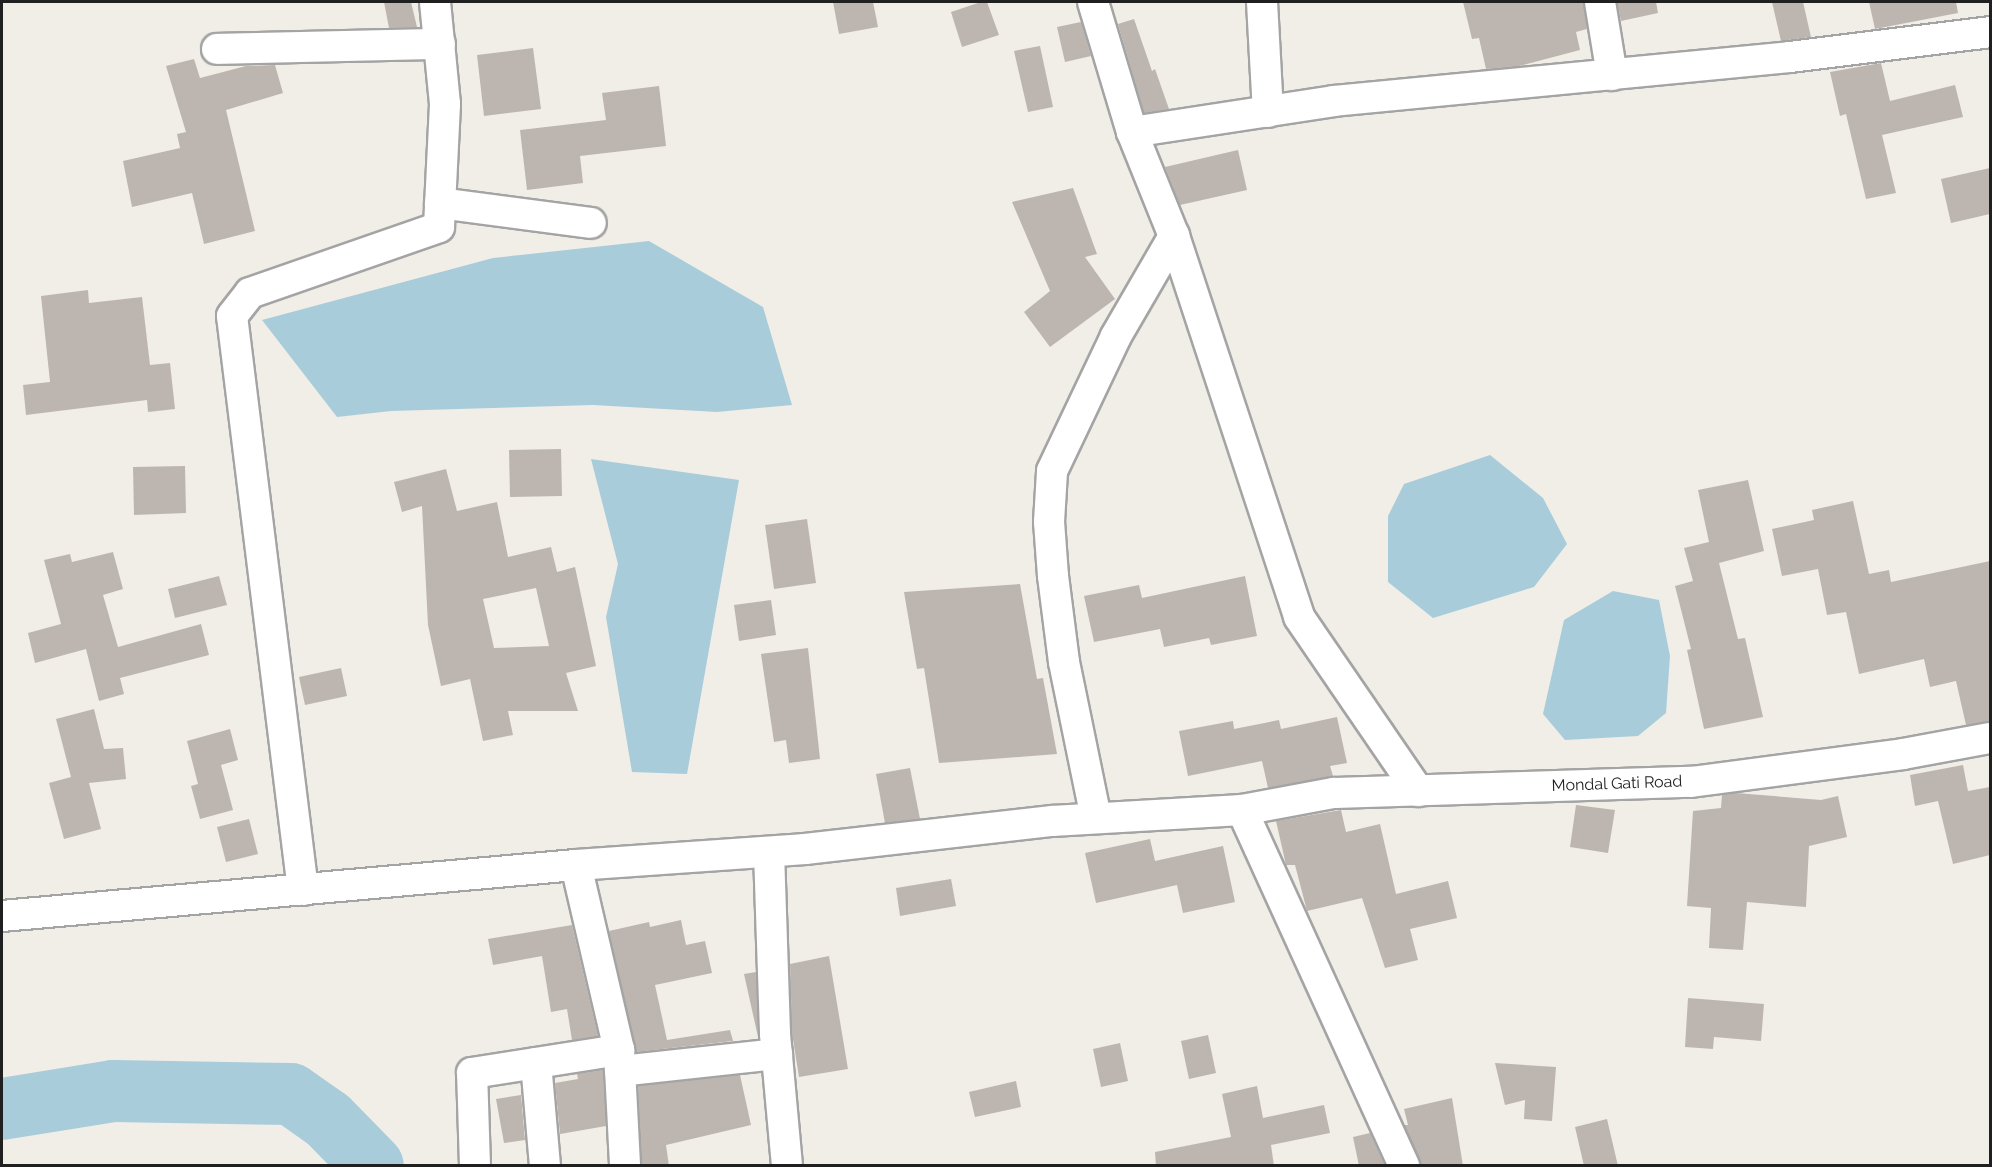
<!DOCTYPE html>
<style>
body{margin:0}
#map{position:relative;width:1992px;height:1167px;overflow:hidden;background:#f0eee7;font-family:Raleway,sans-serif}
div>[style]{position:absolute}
.water>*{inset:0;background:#a9ccdb}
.river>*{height:62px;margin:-31px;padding:0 31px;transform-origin:31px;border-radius:31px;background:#a9ccdb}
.building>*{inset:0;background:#bdb6b0}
.roads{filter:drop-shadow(2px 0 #a4a4a4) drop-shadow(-2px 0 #a4a4a4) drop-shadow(0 2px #a4a4a4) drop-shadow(0 -2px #a4a4a4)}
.minor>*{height:30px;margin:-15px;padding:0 15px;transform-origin:15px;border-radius:15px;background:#fff}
span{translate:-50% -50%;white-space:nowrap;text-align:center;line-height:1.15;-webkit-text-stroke:4.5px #fff;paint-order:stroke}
.street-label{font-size:16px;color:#202020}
.frame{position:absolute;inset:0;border:3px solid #202020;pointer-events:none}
</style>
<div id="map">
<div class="water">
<i style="clip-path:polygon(649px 241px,763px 307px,792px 405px,717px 412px,593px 405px,391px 411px,337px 417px,262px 320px,493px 258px)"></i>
<i style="clip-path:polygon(1490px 455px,1543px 498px,1567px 544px,1534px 587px,1433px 618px,1388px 582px,1388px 516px,1404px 484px)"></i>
<i style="clip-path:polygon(591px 459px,739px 480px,687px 774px,632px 772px,606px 617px,618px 564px)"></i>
<i style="clip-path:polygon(1613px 591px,1659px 600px,1670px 656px,1666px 713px,1638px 736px,1565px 740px,1543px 714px,1564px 620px)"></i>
</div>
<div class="river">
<i style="left:2px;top:1109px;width:112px;rotate:-9.2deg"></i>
<i style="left:113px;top:1091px;width:178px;rotate:1deg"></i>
<i style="left:291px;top:1094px;width:45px;rotate:35.1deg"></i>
<i style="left:328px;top:1120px;width:64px;rotate:45.6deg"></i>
</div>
<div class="building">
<i style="clip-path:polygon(384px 2px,411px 2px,417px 27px,389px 28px)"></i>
<i style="clip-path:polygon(833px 2px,873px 2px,878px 27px,839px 34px)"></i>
<i style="clip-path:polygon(981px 2px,987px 2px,999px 35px,962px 47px,951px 12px)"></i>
<i style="clip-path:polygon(1463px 2px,1583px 2px,1587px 29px,1576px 32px,1580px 50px,1519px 66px,1486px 69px,1479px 38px,1472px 39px)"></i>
<i style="clip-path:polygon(1617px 2px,1656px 2px,1658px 13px,1621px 21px)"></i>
<i style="clip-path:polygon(1772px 2px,1803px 2px,1811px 37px,1781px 41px)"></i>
<i style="clip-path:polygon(1869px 2px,1956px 2px,1958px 13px,1875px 29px)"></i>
<i style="clip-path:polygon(1134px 19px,1152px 71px,1155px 69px,1169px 109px,1144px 113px,1118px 24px)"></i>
<i style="clip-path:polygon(1081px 22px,1091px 56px,1065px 62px,1057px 27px)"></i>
<i style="clip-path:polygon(1040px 46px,1053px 107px,1028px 112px,1014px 51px)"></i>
<i style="clip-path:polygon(533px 48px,541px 109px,484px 116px,477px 55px)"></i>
<i style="clip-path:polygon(194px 59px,200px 78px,246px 66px,275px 65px,283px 93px,226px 110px,255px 231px,204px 244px,192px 193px,132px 207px,123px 161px,180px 148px,177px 134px,186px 132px,166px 66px)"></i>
<i style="clip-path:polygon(1881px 63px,1890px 101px,1955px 85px,1963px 117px,1882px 135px,1896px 193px,1866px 199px,1846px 114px,1840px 116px,1830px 72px)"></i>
<i style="clip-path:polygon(659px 86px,666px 146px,580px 156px,583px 183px,527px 190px,520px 130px,606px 120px,602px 93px)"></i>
<i style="clip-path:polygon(1238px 150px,1247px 190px,1180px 205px,1165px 167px)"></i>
<i style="clip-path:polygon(1990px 168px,1990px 214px,1951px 223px,1941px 179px)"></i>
<i style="clip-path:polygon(1073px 188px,1097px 254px,1085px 257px,1115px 299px,1050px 347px,1024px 312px,1050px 291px,1012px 202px)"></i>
<i style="clip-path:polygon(88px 290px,89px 303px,142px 297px,150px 365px,170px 363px,175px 409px,148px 412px,147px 400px,26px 415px,23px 385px,50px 382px,41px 296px)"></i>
<i style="clip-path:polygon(561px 449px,562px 496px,510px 497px,509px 450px)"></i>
<i style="clip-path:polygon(185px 466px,186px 513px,134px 515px,133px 467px)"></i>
<i style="clip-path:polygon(evenodd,446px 469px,457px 511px,497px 502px,508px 557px,551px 547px,557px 572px,575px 567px,596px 666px,566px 673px,578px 711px,508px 711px,513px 735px,483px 741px,470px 679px,441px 686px,428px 625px,422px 506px,402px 512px,394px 482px,446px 469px,536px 588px,549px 646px,494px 648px,483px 599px,536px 588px)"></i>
<i style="clip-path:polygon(1748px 480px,1764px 551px,1719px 563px,1738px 639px,1745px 638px,1763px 717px,1704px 729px,1687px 650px,1691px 649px,1675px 586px,1693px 581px,1684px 548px,1709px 542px,1698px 490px)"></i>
<i style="clip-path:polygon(1853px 501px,1869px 574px,1889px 570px,1891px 582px,1990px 561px,1990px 721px,1966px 725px,1956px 681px,1930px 687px,1924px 659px,1859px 674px,1846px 612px,1827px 615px,1818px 569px,1782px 576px,1772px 529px,1814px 520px,1812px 510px)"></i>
<i style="clip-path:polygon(807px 519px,816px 583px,774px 589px,765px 525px)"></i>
<i style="clip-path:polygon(113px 552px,123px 589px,103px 595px,118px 647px,201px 624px,209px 655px,120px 678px,124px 694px,99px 701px,86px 649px,35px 663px,28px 633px,61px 624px,44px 560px,70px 554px,72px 562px)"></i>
<i style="clip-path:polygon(219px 576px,227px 605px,175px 618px,168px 589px)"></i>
<i style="clip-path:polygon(1245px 576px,1257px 636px,1211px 645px,1209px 638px,1164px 647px,1160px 629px,1094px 642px,1084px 596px,1139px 585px,1142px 598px)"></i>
<i style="clip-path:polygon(1020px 584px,1037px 679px,1043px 678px,1057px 754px,939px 763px,924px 668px,917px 669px,904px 592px)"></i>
<i style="clip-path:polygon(771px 600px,776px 635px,739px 641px,734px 605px)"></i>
<i style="clip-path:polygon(808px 648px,820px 759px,789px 763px,786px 740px,774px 742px,761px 654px)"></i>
<i style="clip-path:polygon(341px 668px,347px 696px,305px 705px,299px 677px)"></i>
<i style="clip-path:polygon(94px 709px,104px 749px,123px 748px,126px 779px,89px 783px,101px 829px,64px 839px,49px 783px,71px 777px,56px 719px)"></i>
<i style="clip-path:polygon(1337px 717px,1347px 763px,1330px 766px,1333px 776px,1268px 788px,1262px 761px,1188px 776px,1179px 731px,1233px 721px,1234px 729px,1279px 720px,1281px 729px)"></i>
<i style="clip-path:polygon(230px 729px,238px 760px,221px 765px,233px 810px,200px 819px,191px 786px,198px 784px,187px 741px)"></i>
<i style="clip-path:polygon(1963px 765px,1968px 791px,1990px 787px,1990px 855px,1953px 864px,1938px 801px,1915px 806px,1910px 775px)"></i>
<i style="clip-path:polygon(910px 768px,920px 819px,885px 823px,876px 774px)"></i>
<i style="clip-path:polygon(1736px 793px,1821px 800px,1838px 796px,1847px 837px,1809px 846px,1806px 907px,1747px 902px,1743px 950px,1709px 948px,1711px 908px,1687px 906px,1693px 811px,1721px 808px,1722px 795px)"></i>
<i style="clip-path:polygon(1576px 805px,1615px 810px,1608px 853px,1570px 847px)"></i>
<i style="clip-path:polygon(1341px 810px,1346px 832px,1380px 824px,1396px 894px,1448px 881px,1457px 918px,1410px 929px,1418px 960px,1385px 968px,1362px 898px,1307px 911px,1295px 865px,1286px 865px,1276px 821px)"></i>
<i style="clip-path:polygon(249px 819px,258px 854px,226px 862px,217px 827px)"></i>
<i style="clip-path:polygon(1150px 839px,1155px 861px,1223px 846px,1235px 902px,1183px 913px,1177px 885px,1096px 903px,1085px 853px)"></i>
<i style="clip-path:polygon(951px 879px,956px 906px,900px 916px,896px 888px)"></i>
<i style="clip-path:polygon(681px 920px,686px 945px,705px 941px,712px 973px,655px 985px,667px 1040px,730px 1030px,733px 1041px,636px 1052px,609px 931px,649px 922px,650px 927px)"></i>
<i style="clip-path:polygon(572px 925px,598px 1036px,572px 1040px,567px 1009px,551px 1012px,542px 956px,493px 965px,488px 939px)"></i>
<i style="clip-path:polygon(829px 956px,848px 1069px,799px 1077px,792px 1033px,790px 964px)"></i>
<i style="clip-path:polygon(756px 972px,758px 1035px,758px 1037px,744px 974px)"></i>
<i style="clip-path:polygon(1688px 998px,1764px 1004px,1761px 1041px,1714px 1037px,1713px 1049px,1685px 1047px)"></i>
<i style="clip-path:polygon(1208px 1035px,1216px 1073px,1189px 1079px,1181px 1041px)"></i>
<i style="clip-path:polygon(1120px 1043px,1128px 1081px,1101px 1087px,1093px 1049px)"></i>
<i style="clip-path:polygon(1495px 1063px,1556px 1067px,1552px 1121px,1524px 1119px,1525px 1100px,1505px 1105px)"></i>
<i style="clip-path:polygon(603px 1070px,606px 1126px,560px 1134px,555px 1083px,578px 1079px,577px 1074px)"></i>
<i style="clip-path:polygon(740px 1075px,751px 1125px,666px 1145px,669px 1166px,642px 1166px,638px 1086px)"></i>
<i style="clip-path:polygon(1016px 1081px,1021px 1107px,975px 1117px,969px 1092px)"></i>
<i style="clip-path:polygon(1257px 1086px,1263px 1118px,1324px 1105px,1330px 1133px,1271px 1145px,1274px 1166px,1156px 1166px,1155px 1152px,1231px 1137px,1222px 1094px)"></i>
<i style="clip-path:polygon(521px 1095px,525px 1140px,504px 1143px,496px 1099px)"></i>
<i style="clip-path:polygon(1452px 1098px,1463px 1166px,1421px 1166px,1404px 1125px,1408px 1125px,1404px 1109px)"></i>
<i style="clip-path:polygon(1607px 1119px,1618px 1166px,1584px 1166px,1575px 1127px)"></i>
<i style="clip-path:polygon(1370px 1133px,1385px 1166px,1359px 1166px,1353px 1137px)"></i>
</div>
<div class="roads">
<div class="minor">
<i style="left:1093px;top:2px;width:136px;rotate:73.3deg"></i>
<i style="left:1132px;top:132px;width:112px;rotate:68deg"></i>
<i style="left:1174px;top:236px;width:401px;rotate:71.8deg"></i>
<i style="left:1299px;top:617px;width:211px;rotate:55.6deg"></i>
<i style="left:1262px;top:2px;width:110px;rotate:86.9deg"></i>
<i style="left:1600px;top:2px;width:74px;rotate:80.7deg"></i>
<i style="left:217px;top:49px;width:223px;rotate:-1.3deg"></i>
<i style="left:1132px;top:132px;width:204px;rotate:-8.7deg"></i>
<i style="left:1334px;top:101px;width:458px;rotate:-5.5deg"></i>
<i style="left:1790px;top:57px;width:202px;rotate:-7.1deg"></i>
<i style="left:440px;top:203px;width:152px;rotate:7.5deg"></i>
<i style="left:1242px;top:810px;width:391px;rotate:65.5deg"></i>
<i style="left:1096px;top:818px;width:159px;rotate:-101.6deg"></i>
<i style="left:1064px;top:662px;width:87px;rotate:-97.3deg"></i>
<i style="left:1053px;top:576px;width:54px;rotate:-94.2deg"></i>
<i style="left:1049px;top:522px;width:51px;rotate:-86.6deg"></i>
<i style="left:1052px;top:471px;width:149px;rotate:-64.6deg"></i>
<i style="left:1116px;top:336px;width:116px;rotate:-59.9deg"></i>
<i style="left:769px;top:852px;width:182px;rotate:88.1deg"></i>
<i style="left:775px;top:1034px;width:133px;rotate:84.8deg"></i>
<i style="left:576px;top:865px;width:190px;rotate:76.9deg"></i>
<i style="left:619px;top:1050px;width:116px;rotate:87deg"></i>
<i style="left:303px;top:890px;width:578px;rotate:-97.05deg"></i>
<i style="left:232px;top:316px;width:29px;rotate:-52deg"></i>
<i style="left:250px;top:293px;width:200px;rotate:-19.2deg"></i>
<i style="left:439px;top:227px;width:123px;rotate:-87.2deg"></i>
<i style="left:445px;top:104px;width:102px;rotate:-95.6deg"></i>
<i style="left:2px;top:916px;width:576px;rotate:-5.08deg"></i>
<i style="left:576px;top:865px;width:230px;rotate:-4deg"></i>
<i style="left:805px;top:849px;width:249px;rotate:-6.5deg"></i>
<i style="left:1052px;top:821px;width:190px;rotate:-3.3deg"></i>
<i style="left:1242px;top:810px;width:94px;rotate:-10.5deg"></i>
<i style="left:1334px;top:793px;width:357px;rotate:-1.8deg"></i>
<i style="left:1691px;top:782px;width:214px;rotate:-7.5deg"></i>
<i style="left:1903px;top:754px;width:88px;rotate:-10.4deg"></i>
<i style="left:536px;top:1063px;width:103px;rotate:85deg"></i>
<i style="left:620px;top:1071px;width:158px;rotate:-6.2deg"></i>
<i style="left:475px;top:1166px;width:93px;rotate:-91.8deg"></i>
<i style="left:472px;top:1073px;width:149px;rotate:-8.9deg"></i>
</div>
</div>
<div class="street-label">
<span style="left:1617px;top:784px;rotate:-2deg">Mondal Gati Road</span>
</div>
<div class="frame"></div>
</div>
